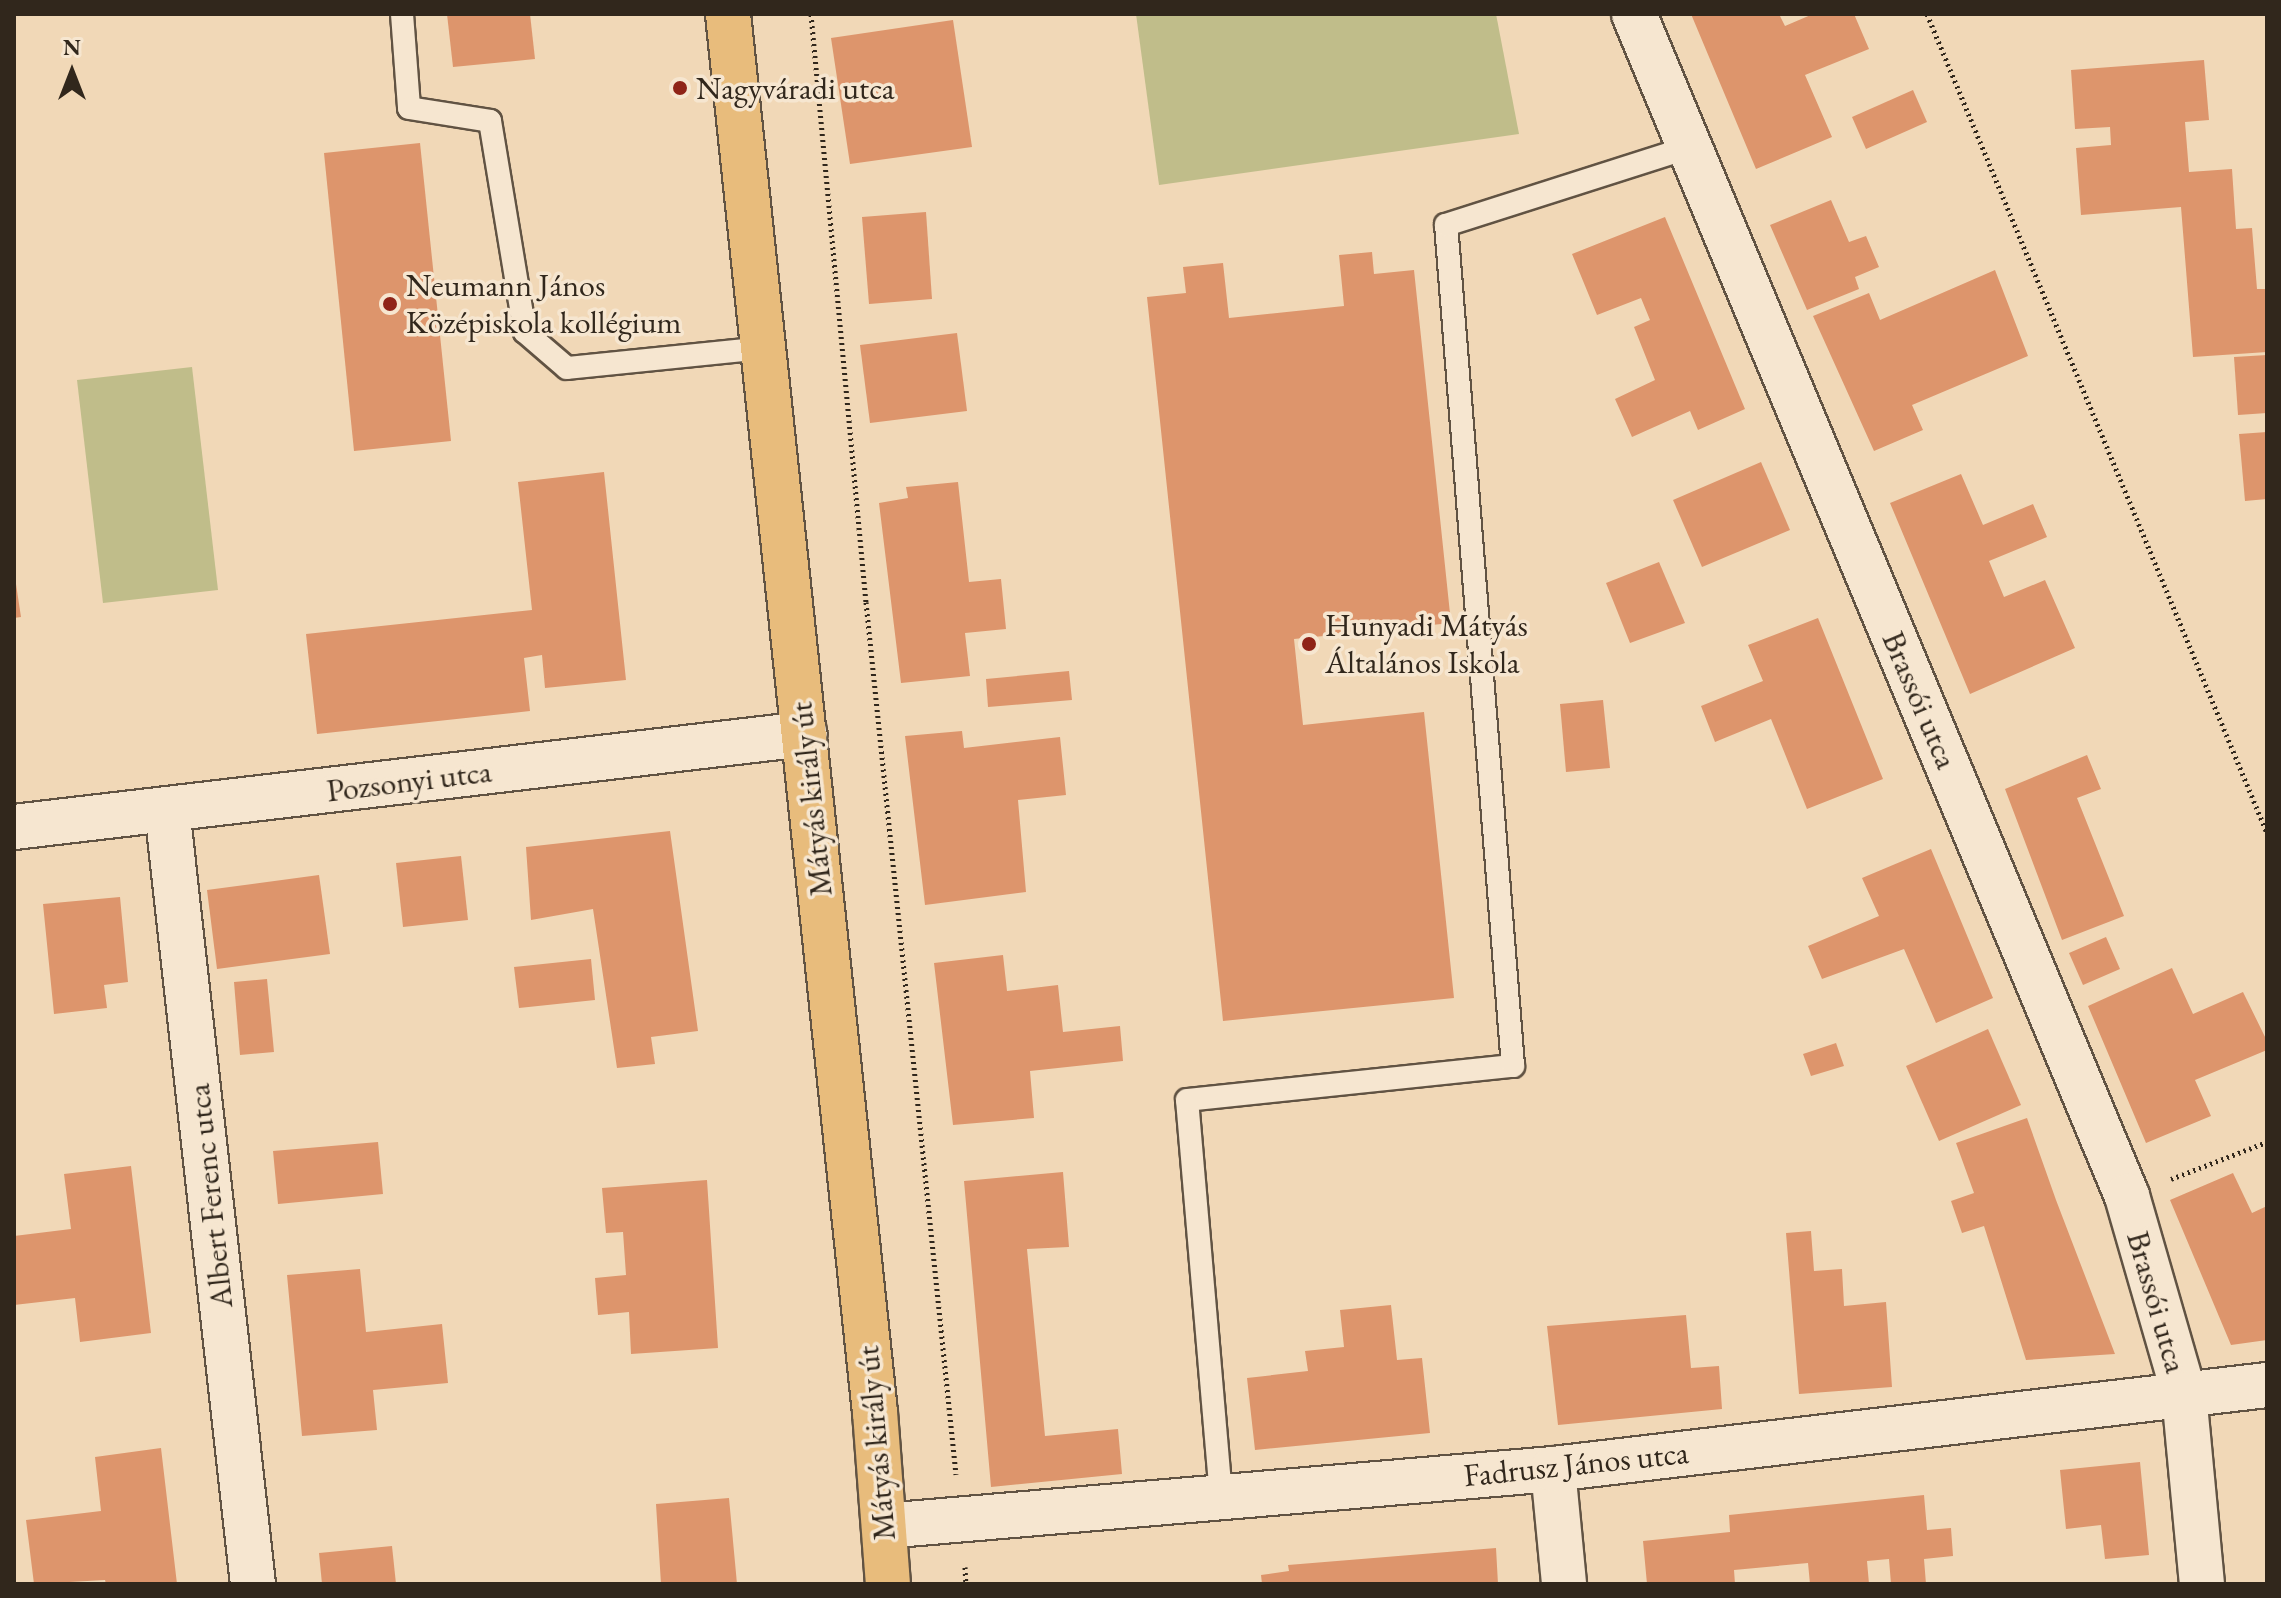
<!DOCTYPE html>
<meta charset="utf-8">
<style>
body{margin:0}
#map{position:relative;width:2281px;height:1598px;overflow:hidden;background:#f1d8b7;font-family:"EB Garamond",serif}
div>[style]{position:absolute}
.green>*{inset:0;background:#c0bd8a}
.building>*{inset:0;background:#dd956c}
.path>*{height:5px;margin-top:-2.5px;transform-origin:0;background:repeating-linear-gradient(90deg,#31271c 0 2px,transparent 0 6px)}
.roads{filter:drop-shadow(2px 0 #615343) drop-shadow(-2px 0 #615343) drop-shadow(0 2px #615343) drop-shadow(0 -2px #615343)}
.service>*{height:22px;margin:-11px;padding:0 11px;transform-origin:11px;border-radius:11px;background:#f6e6d0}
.minor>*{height:44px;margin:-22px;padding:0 22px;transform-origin:22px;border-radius:22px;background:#f6e6d0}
.primary>*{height:44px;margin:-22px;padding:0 22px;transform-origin:22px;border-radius:22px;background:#e8bc7c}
.dots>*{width:22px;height:22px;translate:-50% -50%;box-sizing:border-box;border:4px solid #f6e6d0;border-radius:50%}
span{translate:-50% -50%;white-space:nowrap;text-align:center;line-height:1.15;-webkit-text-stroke:7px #f6e6d0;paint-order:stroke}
.poi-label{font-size:32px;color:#31271c}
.left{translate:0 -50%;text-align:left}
.street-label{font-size:32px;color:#31271c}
.frame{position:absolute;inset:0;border:16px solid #31271c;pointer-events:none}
.north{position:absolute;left:32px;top:32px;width:80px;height:80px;-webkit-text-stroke:6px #f6e6d0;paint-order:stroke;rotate:0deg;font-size:22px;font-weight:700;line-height:32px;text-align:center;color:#31271c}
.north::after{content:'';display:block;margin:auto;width:28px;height:36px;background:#31271c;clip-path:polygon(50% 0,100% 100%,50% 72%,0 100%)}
</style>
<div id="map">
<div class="green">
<i style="clip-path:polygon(1136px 14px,1496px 14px,1519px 134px,1159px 185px)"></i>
<i style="clip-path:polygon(192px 367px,218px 590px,103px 603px,77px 380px)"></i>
</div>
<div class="building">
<i style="clip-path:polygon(447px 14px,530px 14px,535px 59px,453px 67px)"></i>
<i style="clip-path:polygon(1691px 14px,1779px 14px,1785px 26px,1813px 14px,1854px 14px,1869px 49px,1805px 75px,1832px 137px,1756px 169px)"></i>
<i style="clip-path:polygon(953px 20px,972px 147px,850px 164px,831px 38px)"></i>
<i style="clip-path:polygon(2204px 60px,2209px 120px,2185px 122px,2189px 172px,2232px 169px,2236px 229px,2252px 228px,2257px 289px,2267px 289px,2267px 352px,2193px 357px,2181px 207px,2081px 215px,2076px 148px,2111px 145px,2110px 127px,2075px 129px,2071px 70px)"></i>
<i style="clip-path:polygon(1913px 90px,1927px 122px,1866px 149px,1852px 117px)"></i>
<i style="clip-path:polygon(420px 143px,451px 441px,354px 451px,324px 153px)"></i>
<i style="clip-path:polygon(1831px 200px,1849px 242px,1866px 236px,1879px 267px,1855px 277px,1859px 289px,1807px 310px,1770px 225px)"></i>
<i style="clip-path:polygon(926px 212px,932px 299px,869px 304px,862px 217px)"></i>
<i style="clip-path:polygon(1665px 217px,1745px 409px,1698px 430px,1690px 411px,1632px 437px,1615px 399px,1655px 380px,1634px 327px,1650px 320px,1641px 298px,1597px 315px,1572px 254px)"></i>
<i style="clip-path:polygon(1372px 252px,1374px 274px,1414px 270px,1451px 623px,1294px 639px,1303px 725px,1424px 712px,1454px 998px,1223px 1021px,1147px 297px,1186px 293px,1183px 267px,1223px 263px,1229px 318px,1344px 306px,1339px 255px)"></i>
<i style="clip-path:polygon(1995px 270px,2028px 356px,1912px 405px,1923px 430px,1874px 451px,1813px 316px,1869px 293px,1880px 320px)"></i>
<i style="clip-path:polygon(957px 333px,967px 411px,870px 423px,860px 345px)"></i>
<i style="clip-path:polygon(2267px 355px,2267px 413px,2238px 415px,2234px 357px)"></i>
<i style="clip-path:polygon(2267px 432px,2267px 499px,2245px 501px,2239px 434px)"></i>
<i style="clip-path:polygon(1761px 462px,1790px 530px,1702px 567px,1673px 500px)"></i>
<i style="clip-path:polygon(604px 472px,626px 680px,545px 688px,542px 655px,524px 658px,530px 711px,317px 734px,306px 634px,532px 610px,518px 482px)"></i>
<i style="clip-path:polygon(1961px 474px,1983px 525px,2033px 504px,2047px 537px,1989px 561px,2004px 597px,2045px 580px,2075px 648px,1970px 694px,1890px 503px)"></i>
<i style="clip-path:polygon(958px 482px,969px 582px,1001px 579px,1006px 629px,965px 633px,970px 676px,901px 683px,879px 503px,908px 498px,906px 487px)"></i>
<i style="clip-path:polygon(1659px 562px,1685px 623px,1630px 643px,1606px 583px)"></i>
<i style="clip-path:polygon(14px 571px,21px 617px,14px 618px)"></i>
<i style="clip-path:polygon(1818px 618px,1883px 779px,1807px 809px,1771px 719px,1715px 742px,1701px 706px,1763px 681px,1748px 645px)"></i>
<i style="clip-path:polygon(1069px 671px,1072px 700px,988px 707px,986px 679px)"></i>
<i style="clip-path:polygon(1603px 700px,1610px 768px,1566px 772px,1560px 704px)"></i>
<i style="clip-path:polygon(962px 731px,964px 748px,1060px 737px,1066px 795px,1018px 800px,1026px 892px,925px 905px,905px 736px)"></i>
<i style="clip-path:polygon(2087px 755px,2101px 789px,2077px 798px,2124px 916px,2062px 940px,2005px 789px)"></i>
<i style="clip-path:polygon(670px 831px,698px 1031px,651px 1037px,655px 1064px,617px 1068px,593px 909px,531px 920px,526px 847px)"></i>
<i style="clip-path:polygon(1931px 849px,1993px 998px,1936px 1023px,1904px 949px,1822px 979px,1808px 946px,1879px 916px,1862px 878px)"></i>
<i style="clip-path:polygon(461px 856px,468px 920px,403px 927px,396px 863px)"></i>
<i style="clip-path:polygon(319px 875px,330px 954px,217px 969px,207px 890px)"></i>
<i style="clip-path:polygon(120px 897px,128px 982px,104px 985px,107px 1008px,54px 1014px,43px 904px)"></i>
<i style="clip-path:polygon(2106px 937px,2120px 969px,2083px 985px,2069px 953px)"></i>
<i style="clip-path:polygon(1003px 955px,1007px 991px,1058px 985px,1063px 1032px,1120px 1026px,1123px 1061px,1030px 1071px,1034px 1118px,953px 1125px,934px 963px)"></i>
<i style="clip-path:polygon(591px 959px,595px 1000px,519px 1008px,514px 967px)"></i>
<i style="clip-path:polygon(2172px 968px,2193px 1014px,2243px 992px,2267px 1041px,2267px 1050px,2195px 1080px,2211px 1116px,2146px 1143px,2088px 1006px)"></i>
<i style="clip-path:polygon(267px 979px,274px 1052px,240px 1055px,234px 982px)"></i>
<i style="clip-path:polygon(1988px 1029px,2021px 1105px,1939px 1141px,1906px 1066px)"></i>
<i style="clip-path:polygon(1836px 1043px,1844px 1066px,1811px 1076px,1803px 1054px)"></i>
<i style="clip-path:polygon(2027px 1118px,2056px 1200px,2115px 1354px,2026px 1360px,1984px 1226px,1962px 1233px,1951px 1201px,1974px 1193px,1956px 1143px)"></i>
<i style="clip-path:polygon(378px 1142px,383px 1194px,278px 1204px,273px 1151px)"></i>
<i style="clip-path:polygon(131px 1166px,151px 1333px,80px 1342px,75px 1298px,14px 1305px,14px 1236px,71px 1229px,64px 1174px)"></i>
<i style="clip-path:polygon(1063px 1172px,1069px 1247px,1027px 1249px,1045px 1436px,1118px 1429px,1122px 1474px,991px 1487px,964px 1181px)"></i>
<i style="clip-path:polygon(2233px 1173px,2252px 1213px,2267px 1206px,2267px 1340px,2231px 1345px,2170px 1200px)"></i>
<i style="clip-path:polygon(707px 1180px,718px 1348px,631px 1354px,629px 1312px,598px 1315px,595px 1278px,626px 1275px,623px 1232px,606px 1233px,602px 1188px)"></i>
<i style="clip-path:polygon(1811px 1231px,1814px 1271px,1842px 1269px,1844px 1306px,1886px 1302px,1892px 1387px,1799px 1394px,1786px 1233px)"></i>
<i style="clip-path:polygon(360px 1269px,366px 1332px,442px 1324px,448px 1383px,373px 1390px,377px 1430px,302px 1436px,287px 1275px)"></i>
<i style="clip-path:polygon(1391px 1305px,1397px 1360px,1422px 1358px,1430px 1433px,1255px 1450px,1247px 1378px,1308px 1371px,1305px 1351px,1344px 1347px,1340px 1310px)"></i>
<i style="clip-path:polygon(1686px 1315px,1691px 1368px,1719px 1366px,1722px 1409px,1558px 1425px,1547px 1326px)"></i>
<i style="clip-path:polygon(161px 1448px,177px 1584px,106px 1584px,105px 1580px,34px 1584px,26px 1520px,101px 1511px,95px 1457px)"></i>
<i style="clip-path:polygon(2140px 1462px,2149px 1555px,2105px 1559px,2101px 1525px,2066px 1529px,2060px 1470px)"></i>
<i style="clip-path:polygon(1924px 1495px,1927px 1530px,1951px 1528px,1953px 1556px,1924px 1559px,1926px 1584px,1891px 1584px,1889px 1559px,1867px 1561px,1869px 1584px,1810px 1584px,1808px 1563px,1734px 1570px,1735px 1584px,1647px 1584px,1643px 1541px,1730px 1532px,1729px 1515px)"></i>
<i style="clip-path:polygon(729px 1498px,737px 1584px,661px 1584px,656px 1504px)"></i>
<i style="clip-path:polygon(392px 1546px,396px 1584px,322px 1584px,319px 1553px)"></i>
<i style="clip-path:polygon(1496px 1548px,1498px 1584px,1262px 1584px,1261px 1575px,1289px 1571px,1288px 1565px)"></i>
</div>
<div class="path">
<i style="left:811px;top:14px;width:591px;rotate:84.66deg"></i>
<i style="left:866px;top:602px;width:877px;rotate:84.11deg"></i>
<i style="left:1927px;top:14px;width:887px;rotate:67.45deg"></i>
<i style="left:2171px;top:1179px;width:103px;rotate:-21.1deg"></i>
<i style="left:965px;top:1567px;width:17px;rotate:87deg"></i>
</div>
<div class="roads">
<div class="service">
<i style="left:402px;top:14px;width:94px;rotate:85.7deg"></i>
<i style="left:409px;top:108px;width:82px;rotate:9.1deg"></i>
<i style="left:490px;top:121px;width:214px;rotate:80.6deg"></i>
<i style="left:525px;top:332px;width:55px;rotate:40.6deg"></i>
<i style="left:567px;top:368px;width:198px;rotate:-5.8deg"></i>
<i style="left:1221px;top:1496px;width:397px;rotate:-94.9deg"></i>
<i style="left:1187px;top:1100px;width:328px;rotate:-6deg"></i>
<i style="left:1513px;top:1066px;width:844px;rotate:-94.55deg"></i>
<i style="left:1446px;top:225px;width:256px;rotate:-17.7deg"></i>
</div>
<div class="minor">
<i style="left:1634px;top:14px;width:1281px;rotate:67.36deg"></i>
<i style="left:2127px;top:1196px;width:206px;rotate:73.9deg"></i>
<i style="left:2184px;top:1394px;width:191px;rotate:84.6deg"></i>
<i style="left:167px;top:809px;width:780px;rotate:83.67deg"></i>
<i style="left:14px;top:827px;width:796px;rotate:-6.71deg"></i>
<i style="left:1553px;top:1469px;width:116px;rotate:84.5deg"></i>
<i style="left:884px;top:1526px;width:671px;rotate:-4.87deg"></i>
<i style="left:1553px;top:1469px;width:719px;rotate:-6.71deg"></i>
</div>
<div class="primary">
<i style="left:728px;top:14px;width:1406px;rotate:84deg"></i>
<i style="left:875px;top:1412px;width:172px;rotate:85.7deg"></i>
</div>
</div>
<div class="dots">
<i style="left:680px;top:88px;background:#8f2418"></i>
<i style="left:390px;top:304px;background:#8f2418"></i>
<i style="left:1309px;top:644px;background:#8f2418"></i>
</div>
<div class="poi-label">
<span class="left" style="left:696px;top:88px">Nagyváradi utca</span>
<span class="left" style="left:406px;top:304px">Neumann János<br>Középiskola kollégium</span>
<span class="left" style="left:1325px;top:644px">Hunyadi Mátyás<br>Általános Iskola</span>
</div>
<div class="street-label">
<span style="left:1920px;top:700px;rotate:67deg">Brassói utca</span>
<span style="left:409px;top:781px;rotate:-7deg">Pozsonyi utca</span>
<span style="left:811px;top:799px;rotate:-96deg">Mátyás király út</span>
<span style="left:210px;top:1196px;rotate:-96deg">Albert Ferenc utca</span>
<span style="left:2157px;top:1302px;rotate:74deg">Brassói utca</span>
<span style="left:876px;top:1443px;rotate:-95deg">Mátyás király út</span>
<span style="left:1576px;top:1464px;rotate:-6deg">Fadrusz János utca</span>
</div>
<div class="frame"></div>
<div class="north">N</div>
</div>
